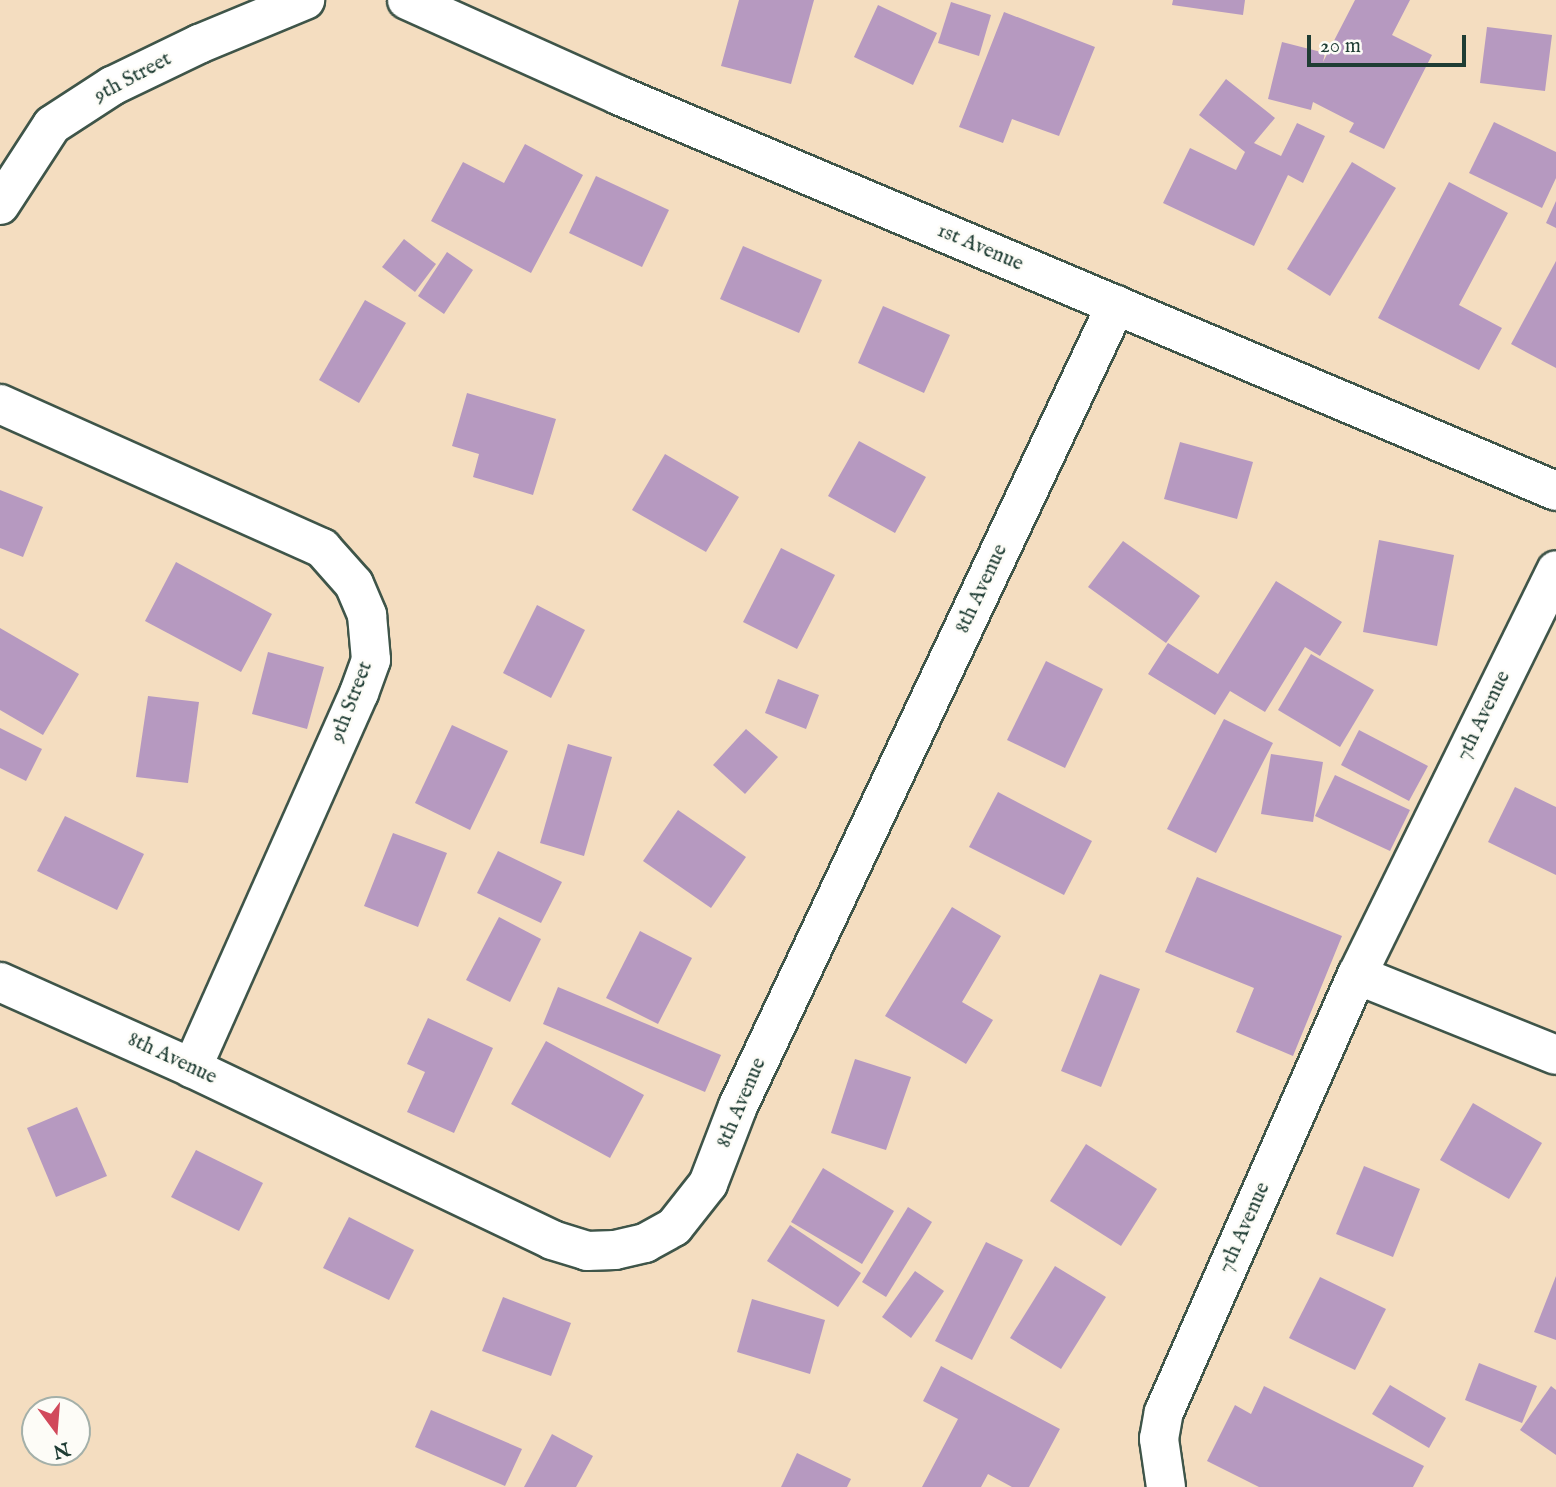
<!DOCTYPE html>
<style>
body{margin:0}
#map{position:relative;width:1556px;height:1487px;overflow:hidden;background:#f4ddc0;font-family:"IM FELL English",serif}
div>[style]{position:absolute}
.building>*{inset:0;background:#b699c0}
.roads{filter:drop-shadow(2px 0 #3f5549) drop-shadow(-2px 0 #3f5549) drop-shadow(0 2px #3f5549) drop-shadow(0 -2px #3f5549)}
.minor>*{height:38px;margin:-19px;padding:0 19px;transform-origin:19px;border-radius:19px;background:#fff}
span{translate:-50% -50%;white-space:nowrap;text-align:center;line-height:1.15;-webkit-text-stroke:5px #fdfcf7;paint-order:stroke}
.street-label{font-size:21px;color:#1f3d34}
.north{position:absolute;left:21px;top:1396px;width:70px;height:70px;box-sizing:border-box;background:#fdfcf7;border:2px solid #a4b0a9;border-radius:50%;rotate:164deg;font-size:19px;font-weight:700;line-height:28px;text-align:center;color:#1f3d34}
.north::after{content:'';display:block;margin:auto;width:24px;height:32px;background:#d1495b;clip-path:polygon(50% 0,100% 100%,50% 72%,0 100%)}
.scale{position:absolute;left:1307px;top:35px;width:159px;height:32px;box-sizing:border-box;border:4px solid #1f3d34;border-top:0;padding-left:9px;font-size:21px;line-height:24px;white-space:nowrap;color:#1f3d34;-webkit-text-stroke:5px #fdfcf7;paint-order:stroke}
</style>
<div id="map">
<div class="building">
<i style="clip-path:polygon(739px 0,814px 0,791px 84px,721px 66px)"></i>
<i style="clip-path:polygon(1173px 0,1245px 0,1243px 15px,1172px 5px)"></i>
<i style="clip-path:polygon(1355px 0,1410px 0,1392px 35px,1432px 55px,1384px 149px,1349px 132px,1354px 123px,1313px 102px,1311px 110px,1268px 99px,1282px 42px,1325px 53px,1323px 62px)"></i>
<i style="clip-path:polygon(951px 2px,991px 15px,979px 56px,938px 43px)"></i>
<i style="clip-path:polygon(878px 5px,937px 33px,913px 85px,854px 57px)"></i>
<i style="clip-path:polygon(1004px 12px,1095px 47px,1059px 136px,1012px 119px,1003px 143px,959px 127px)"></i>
<i style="clip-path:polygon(1487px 27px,1552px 35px,1545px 91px,1480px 83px)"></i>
<i style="clip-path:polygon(1226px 79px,1275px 118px,1254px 143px,1281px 156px,1297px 123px,1325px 136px,1303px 183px,1288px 175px,1254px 246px,1163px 203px,1190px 148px,1236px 170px,1245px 152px,1199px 115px)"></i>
<i style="clip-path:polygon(1494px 122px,1556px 152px,1556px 178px,1542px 208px,1469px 173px)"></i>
<i style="clip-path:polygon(525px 144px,583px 175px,531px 273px,431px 221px,463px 162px,504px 183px)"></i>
<i style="clip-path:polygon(1352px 162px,1396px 188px,1330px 296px,1287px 269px)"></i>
<i style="clip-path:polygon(596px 176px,669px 210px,642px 267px,569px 233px)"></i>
<i style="clip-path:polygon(1449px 182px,1508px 213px,1459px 305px,1502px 328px,1479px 370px,1378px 318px)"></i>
<i style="clip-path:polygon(1556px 201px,1556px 228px,1546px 223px)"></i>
<i style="clip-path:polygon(404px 239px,436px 264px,415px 292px,382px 267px)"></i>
<i style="clip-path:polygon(743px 246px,822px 280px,799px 333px,720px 299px)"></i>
<i style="clip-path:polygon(447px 252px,473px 270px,444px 314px,418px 296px)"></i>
<i style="clip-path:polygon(1556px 261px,1556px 368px,1511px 344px)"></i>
<i style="clip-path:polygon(365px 300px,406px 323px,359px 403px,319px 380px)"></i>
<i style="clip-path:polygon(883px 306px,950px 335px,924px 393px,858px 363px)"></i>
<i style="clip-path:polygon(467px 393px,556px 419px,533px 495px,473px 477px,479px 454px,452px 446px)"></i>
<i style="clip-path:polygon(859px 441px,926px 477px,895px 533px,828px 496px)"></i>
<i style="clip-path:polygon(1180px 442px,1253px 462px,1237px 519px,1164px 499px)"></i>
<i style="clip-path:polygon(665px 454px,739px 497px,706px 552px,632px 510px)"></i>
<i style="clip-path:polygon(0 490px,43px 507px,23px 557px,0 548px)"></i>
<i style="clip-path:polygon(1379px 540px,1454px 555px,1437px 646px,1363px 632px)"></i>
<i style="clip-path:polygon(1123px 541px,1200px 596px,1166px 643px,1088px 587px)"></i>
<i style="clip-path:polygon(781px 548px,835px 575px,797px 649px,743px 622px)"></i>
<i style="clip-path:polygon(176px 562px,272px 614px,241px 672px,145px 621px)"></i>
<i style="clip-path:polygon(1276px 581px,1342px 622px,1320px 656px,1305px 647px,1265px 712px,1230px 691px,1215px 715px,1148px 674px,1168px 643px,1218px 674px)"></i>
<i style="clip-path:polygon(537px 605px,585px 630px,551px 698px,503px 673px)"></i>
<i style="clip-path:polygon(0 628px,79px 674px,43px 735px,0 710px)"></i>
<i style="clip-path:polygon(268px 652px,324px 667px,307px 729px,252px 714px)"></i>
<i style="clip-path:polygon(1311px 654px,1374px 690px,1340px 747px,1278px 710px)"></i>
<i style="clip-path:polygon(1046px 661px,1103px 689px,1065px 768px,1007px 740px)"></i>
<i style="clip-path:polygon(778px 679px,819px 695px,806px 729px,765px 713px)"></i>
<i style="clip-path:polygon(148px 696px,199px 702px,188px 783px,136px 777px)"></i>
<i style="clip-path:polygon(1224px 719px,1273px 743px,1216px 853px,1167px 829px)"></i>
<i style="clip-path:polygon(452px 725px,508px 751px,470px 830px,415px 803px)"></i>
<i style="clip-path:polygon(0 728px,42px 749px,26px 781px,0 768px)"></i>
<i style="clip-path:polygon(746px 729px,778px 757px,745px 794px,713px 765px)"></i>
<i style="clip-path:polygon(1359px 730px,1428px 766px,1409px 801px,1341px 765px)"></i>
<i style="clip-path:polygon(568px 744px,612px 757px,584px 856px,540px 843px)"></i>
<i style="clip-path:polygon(1271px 754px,1323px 762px,1313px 822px,1261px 814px)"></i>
<i style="clip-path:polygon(1335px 775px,1410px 810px,1390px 851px,1315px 816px)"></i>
<i style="clip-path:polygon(1515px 787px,1556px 807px,1556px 875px,1488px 842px)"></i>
<i style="clip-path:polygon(998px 792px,1092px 841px,1064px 895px,969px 847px)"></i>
<i style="clip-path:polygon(678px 810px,746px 857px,711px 908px,643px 861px)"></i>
<i style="clip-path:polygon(65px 816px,144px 854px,117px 910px,37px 871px)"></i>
<i style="clip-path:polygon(393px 833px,447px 853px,418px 927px,364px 906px)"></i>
<i style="clip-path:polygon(498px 851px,562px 882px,541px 923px,477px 893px)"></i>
<i style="clip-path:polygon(1197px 877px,1342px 936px,1293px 1056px,1236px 1032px,1254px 988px,1165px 952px)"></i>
<i style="clip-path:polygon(952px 907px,1001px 936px,962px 1002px,993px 1020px,966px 1064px,885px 1016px)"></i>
<i style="clip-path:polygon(499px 917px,541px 939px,510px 1002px,466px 980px)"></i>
<i style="clip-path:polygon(640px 931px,692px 958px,658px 1024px,606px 998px)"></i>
<i style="clip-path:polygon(1100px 974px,1140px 989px,1101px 1087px,1061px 1071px)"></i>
<i style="clip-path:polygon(558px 987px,721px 1055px,705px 1092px,543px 1024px)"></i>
<i style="clip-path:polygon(428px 1018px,493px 1048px,454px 1133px,407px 1112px,425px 1072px,407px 1064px)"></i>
<i style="clip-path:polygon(546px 1041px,644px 1095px,610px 1158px,511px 1104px)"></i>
<i style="clip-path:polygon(855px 1059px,911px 1077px,886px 1150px,831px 1133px)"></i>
<i style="clip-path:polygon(1473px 1103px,1542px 1143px,1509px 1199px,1440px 1160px)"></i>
<i style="clip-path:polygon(77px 1107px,107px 1176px,56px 1197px,27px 1128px)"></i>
<i style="clip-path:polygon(1086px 1144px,1157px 1189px,1121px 1246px,1050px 1201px)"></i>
<i style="clip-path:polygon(196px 1150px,263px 1183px,239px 1231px,171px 1197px)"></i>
<i style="clip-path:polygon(1364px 1166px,1420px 1189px,1393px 1257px,1336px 1234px)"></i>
<i style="clip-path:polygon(823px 1168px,894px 1211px,862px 1264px,791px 1222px)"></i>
<i style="clip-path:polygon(908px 1207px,932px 1222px,886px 1297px,862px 1282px)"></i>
<i style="clip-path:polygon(349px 1217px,414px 1250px,389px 1300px,323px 1268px)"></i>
<i style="clip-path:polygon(790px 1225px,861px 1273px,838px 1307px,767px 1261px)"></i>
<i style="clip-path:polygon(986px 1242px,1023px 1260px,972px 1360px,935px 1341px)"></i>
<i style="clip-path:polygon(1055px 1266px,1106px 1297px,1061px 1369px,1010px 1338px)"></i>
<i style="clip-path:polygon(915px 1271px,944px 1291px,911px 1338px,882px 1317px)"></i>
<i style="clip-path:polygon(1556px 1276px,1556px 1340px,1534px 1332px)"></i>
<i style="clip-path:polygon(1320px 1277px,1386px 1309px,1355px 1370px,1289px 1338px)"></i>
<i style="clip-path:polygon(503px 1297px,571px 1323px,551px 1376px,482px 1351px)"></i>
<i style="clip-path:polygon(752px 1299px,825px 1320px,810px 1374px,737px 1352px)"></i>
<i style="clip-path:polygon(1479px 1363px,1537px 1386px,1522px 1423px,1465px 1400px)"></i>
<i style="clip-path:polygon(941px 1366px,1060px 1429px,1029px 1487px,1012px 1487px,988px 1474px,981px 1487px,922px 1487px,958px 1419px,923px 1401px)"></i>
<i style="clip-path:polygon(1390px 1385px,1446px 1418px,1429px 1448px,1372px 1414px)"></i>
<i style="clip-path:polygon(1264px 1386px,1424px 1466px,1413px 1487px,1259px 1487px,1207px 1461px,1235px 1405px,1251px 1414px)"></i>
<i style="clip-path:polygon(1551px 1386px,1556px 1390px,1556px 1455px,1520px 1430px)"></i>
<i style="clip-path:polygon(431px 1410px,522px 1449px,505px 1486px,415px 1447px)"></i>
<i style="clip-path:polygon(552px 1434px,593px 1456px,576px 1487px,524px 1487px)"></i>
<i style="clip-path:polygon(797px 1453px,851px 1479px,847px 1487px,781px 1487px)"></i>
</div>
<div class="roads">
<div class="minor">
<i style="left:407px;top:0;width:231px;rotate:24.2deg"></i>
<i style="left:618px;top:95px;width:1018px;rotate:22.89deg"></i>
<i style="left:0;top:205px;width:95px;rotate:-57deg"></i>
<i style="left:52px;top:125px;width:72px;rotate:-33deg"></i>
<i style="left:112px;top:86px;width:97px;rotate:-25.8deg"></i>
<i style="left:199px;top:44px;width:115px;rotate:-22.5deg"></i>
<i style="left:0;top:404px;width:353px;rotate:24.1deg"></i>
<i style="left:322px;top:548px;width:48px;rotate:48.4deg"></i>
<i style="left:354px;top:584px;width:34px;rotate:67deg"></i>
<i style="left:367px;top:615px;width:45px;rotate:84.9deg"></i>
<i style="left:371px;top:660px;width:35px;rotate:110deg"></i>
<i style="left:359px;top:693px;width:411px;rotate:114deg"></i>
<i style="left:1357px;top:975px;width:214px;rotate:21.9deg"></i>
<i style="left:0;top:982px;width:210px;rotate:24.1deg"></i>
<i style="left:192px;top:1068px;width:399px;rotate:25.5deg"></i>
<i style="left:552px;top:1240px;width:37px;rotate:17deg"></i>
<i style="left:587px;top:1251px;width:28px;rotate:-2deg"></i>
<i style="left:615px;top:1250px;width:31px;rotate:-13deg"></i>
<i style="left:645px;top:1243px;width:33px;rotate:-29deg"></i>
<i style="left:674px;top:1227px;width:55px;rotate:-51.7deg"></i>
<i style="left:708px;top:1184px;width:84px;rotate:-69deg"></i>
<i style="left:738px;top:1106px;width:886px;rotate:-64.74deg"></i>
<i style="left:1166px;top:1487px;width:49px;rotate:-98.3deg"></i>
<i style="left:1159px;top:1439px;width:27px;rotate:-80deg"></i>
<i style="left:1164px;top:1412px;width:478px;rotate:-66.2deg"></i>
<i style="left:1357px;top:975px;width:451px;rotate:-63.8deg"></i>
</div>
</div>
<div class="street-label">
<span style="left:133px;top:78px;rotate:-28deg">9th Street</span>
<span style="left:980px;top:248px;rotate:23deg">1st Avenue</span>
<span style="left:982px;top:589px;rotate:-65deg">8th Avenue</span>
<span style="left:352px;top:702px;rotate:-69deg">9th Street</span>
<span style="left:1484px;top:716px;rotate:-64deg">7th Avenue</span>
<span style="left:172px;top:1059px;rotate:25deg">8th Avenue</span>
<span style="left:742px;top:1103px;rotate:-67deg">8th Avenue</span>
<span style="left:1245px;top:1228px;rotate:-66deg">7th Avenue</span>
</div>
<div class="north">N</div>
<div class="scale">20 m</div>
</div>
